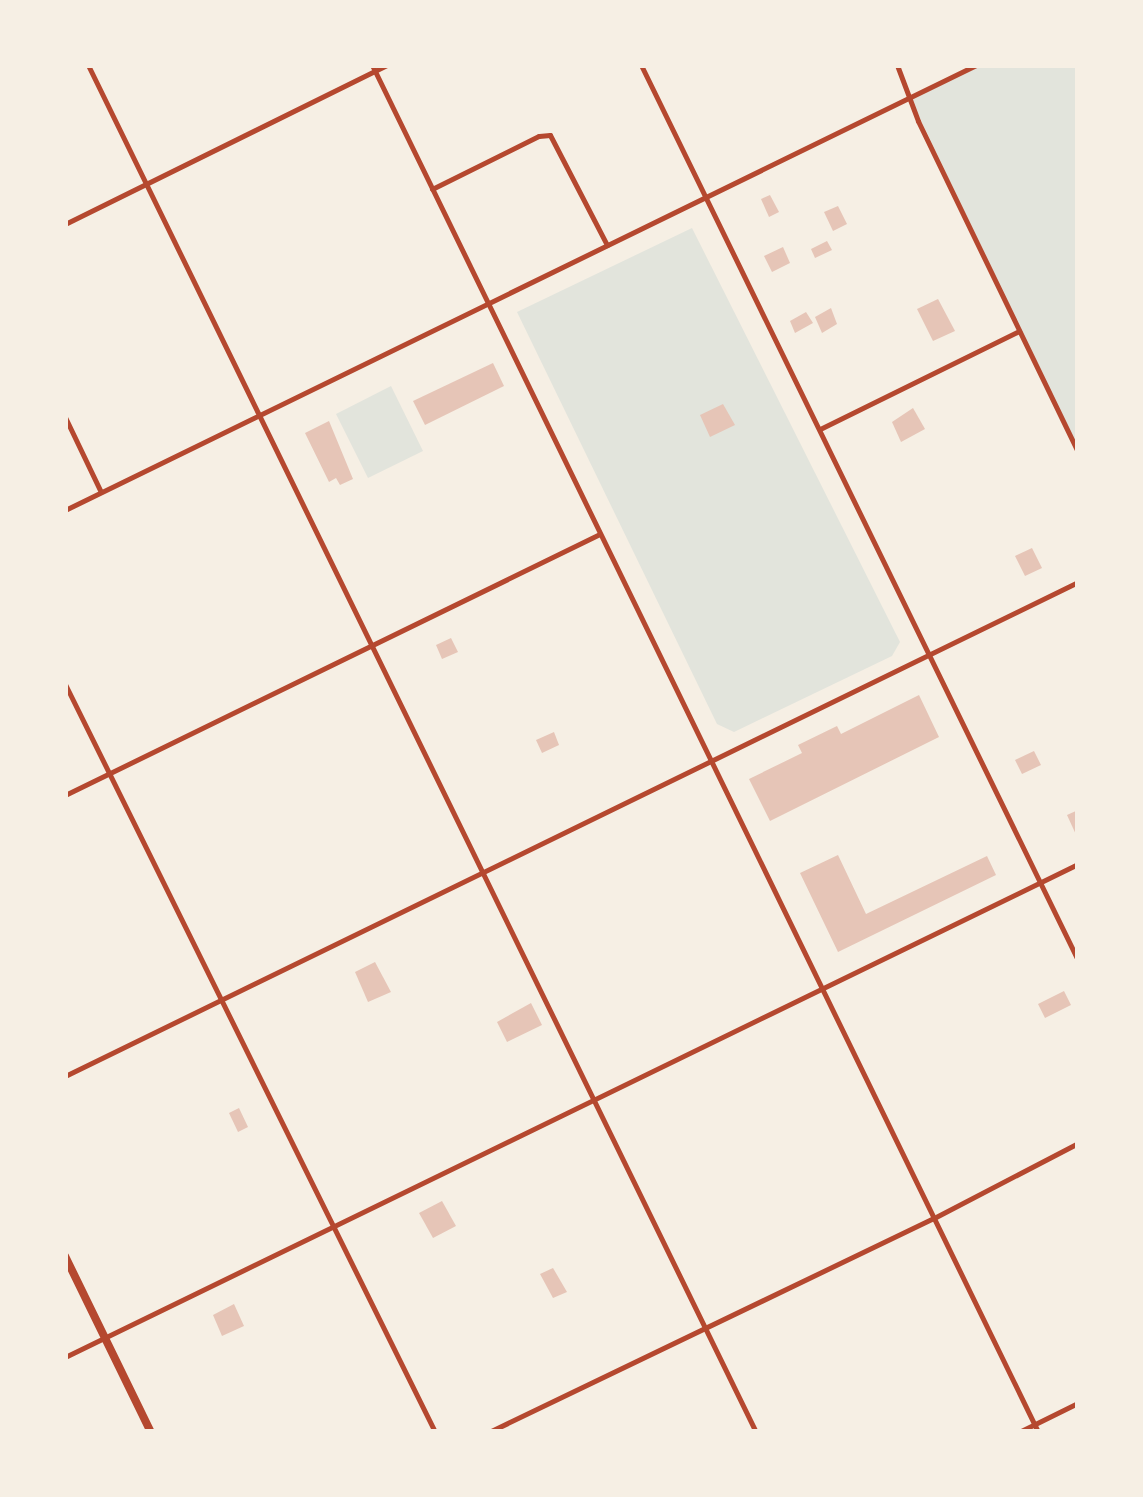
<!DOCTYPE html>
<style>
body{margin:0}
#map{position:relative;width:1143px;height:1497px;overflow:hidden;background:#f6efe4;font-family:"Open Sans",sans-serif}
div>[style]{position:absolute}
.green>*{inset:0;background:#e2e4dc}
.building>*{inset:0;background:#e6c5b7}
.minor>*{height:5px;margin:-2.5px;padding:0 2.5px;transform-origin:2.5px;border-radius:2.5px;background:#b5482f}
.secondary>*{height:8px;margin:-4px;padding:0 4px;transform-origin:4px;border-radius:4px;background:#b5482f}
span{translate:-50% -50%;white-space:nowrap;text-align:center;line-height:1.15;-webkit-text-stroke:8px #f6efe4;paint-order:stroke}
.frame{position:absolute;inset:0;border:68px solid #f6efe4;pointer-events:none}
</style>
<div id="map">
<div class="green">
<i style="clip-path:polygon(976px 65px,1078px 65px,1078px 452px,910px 97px)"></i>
<i style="clip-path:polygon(692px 228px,900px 642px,892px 656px,734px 732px,717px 724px,517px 312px)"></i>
<i style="clip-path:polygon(391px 386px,423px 451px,368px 478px,336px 414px)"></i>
</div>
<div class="building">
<i style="clip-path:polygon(770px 195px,779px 212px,769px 217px,761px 199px)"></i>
<i style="clip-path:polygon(838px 206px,847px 224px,833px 231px,824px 212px)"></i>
<i style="clip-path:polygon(827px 241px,832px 250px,815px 258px,811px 249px)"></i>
<i style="clip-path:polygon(783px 247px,790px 263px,772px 272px,764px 256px)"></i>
<i style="clip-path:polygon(938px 299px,955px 331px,933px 341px,917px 309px)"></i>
<i style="clip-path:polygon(831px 308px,837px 324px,822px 333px,815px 317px)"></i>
<i style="clip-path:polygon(806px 312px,813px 323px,795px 333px,790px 321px)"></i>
<i style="clip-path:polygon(493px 363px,504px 386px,425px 425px,413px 401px)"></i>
<i style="clip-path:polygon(723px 404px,735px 425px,710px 437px,700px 415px)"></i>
<i style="clip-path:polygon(913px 408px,925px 429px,901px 442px,892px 422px)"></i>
<i style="clip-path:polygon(329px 421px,353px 479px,340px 485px,336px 478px,329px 482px,305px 433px)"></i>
<i style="clip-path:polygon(1032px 548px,1042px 568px,1025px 576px,1015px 556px)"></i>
<i style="clip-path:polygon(451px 638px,458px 652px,442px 659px,436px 645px)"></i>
<i style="clip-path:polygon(919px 695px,939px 737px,770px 821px,749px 779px,802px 753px,798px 745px,837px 726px,841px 734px)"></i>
<i style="clip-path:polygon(554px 732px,559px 745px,542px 753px,536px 740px)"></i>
<i style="clip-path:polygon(1034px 751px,1041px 765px,1022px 774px,1015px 760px)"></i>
<i style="clip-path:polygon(1078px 810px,1078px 839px,1067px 815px)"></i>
<i style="clip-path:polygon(838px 855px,866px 914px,987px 856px,996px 875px,838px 952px,800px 873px)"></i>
<i style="clip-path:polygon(375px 962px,391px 992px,368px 1002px,355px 972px)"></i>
<i style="clip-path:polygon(1064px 991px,1071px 1005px,1045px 1018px,1038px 1004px)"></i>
<i style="clip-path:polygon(531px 1003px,542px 1025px,507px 1042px,497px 1022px)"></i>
<i style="clip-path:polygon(239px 1108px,248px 1127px,238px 1132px,229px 1113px)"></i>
<i style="clip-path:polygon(442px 1201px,456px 1226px,433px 1238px,419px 1213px)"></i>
<i style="clip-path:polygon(553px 1268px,567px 1292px,553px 1298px,540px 1274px)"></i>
<i style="clip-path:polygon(234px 1304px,244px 1326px,222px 1336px,213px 1315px)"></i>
</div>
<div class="minor">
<i style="left:88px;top:65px;width:1521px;rotate:63.96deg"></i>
<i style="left:372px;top:65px;width:1521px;rotate:64.02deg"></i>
<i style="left:641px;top:65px;width:996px;rotate:63.98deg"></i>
<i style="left:897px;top:65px;width:60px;rotate:69.4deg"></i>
<i style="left:918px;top:121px;width:368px;rotate:64.2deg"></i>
<i style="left:432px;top:189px;width:119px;rotate:-26.4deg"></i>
<i style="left:539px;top:136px;width:11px;rotate:-5deg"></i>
<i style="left:550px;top:135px;width:124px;rotate:62.6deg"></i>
<i style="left:65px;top:224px;width:359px;rotate:-26.3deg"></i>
<i style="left:65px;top:417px;width:83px;rotate:64.4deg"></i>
<i style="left:820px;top:429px;width:222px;rotate:-26.2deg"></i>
<i style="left:65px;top:510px;width:1014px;rotate:-26.03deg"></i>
<i style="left:65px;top:684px;width:835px;rotate:63.68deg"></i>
<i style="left:65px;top:795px;width:595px;rotate:-26.01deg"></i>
<i style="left:65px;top:1076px;width:1127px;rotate:-26deg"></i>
<i style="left:65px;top:1357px;width:1127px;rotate:-25.95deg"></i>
<i style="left:489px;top:1432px;width:494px;rotate:-25.7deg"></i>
<i style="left:934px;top:1218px;width:162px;rotate:-27.5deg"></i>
<i style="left:1019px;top:1432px;width:66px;rotate:-26.2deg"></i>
</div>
<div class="secondary">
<i style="left:65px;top:1256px;width:196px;rotate:64deg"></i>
</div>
<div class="frame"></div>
</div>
